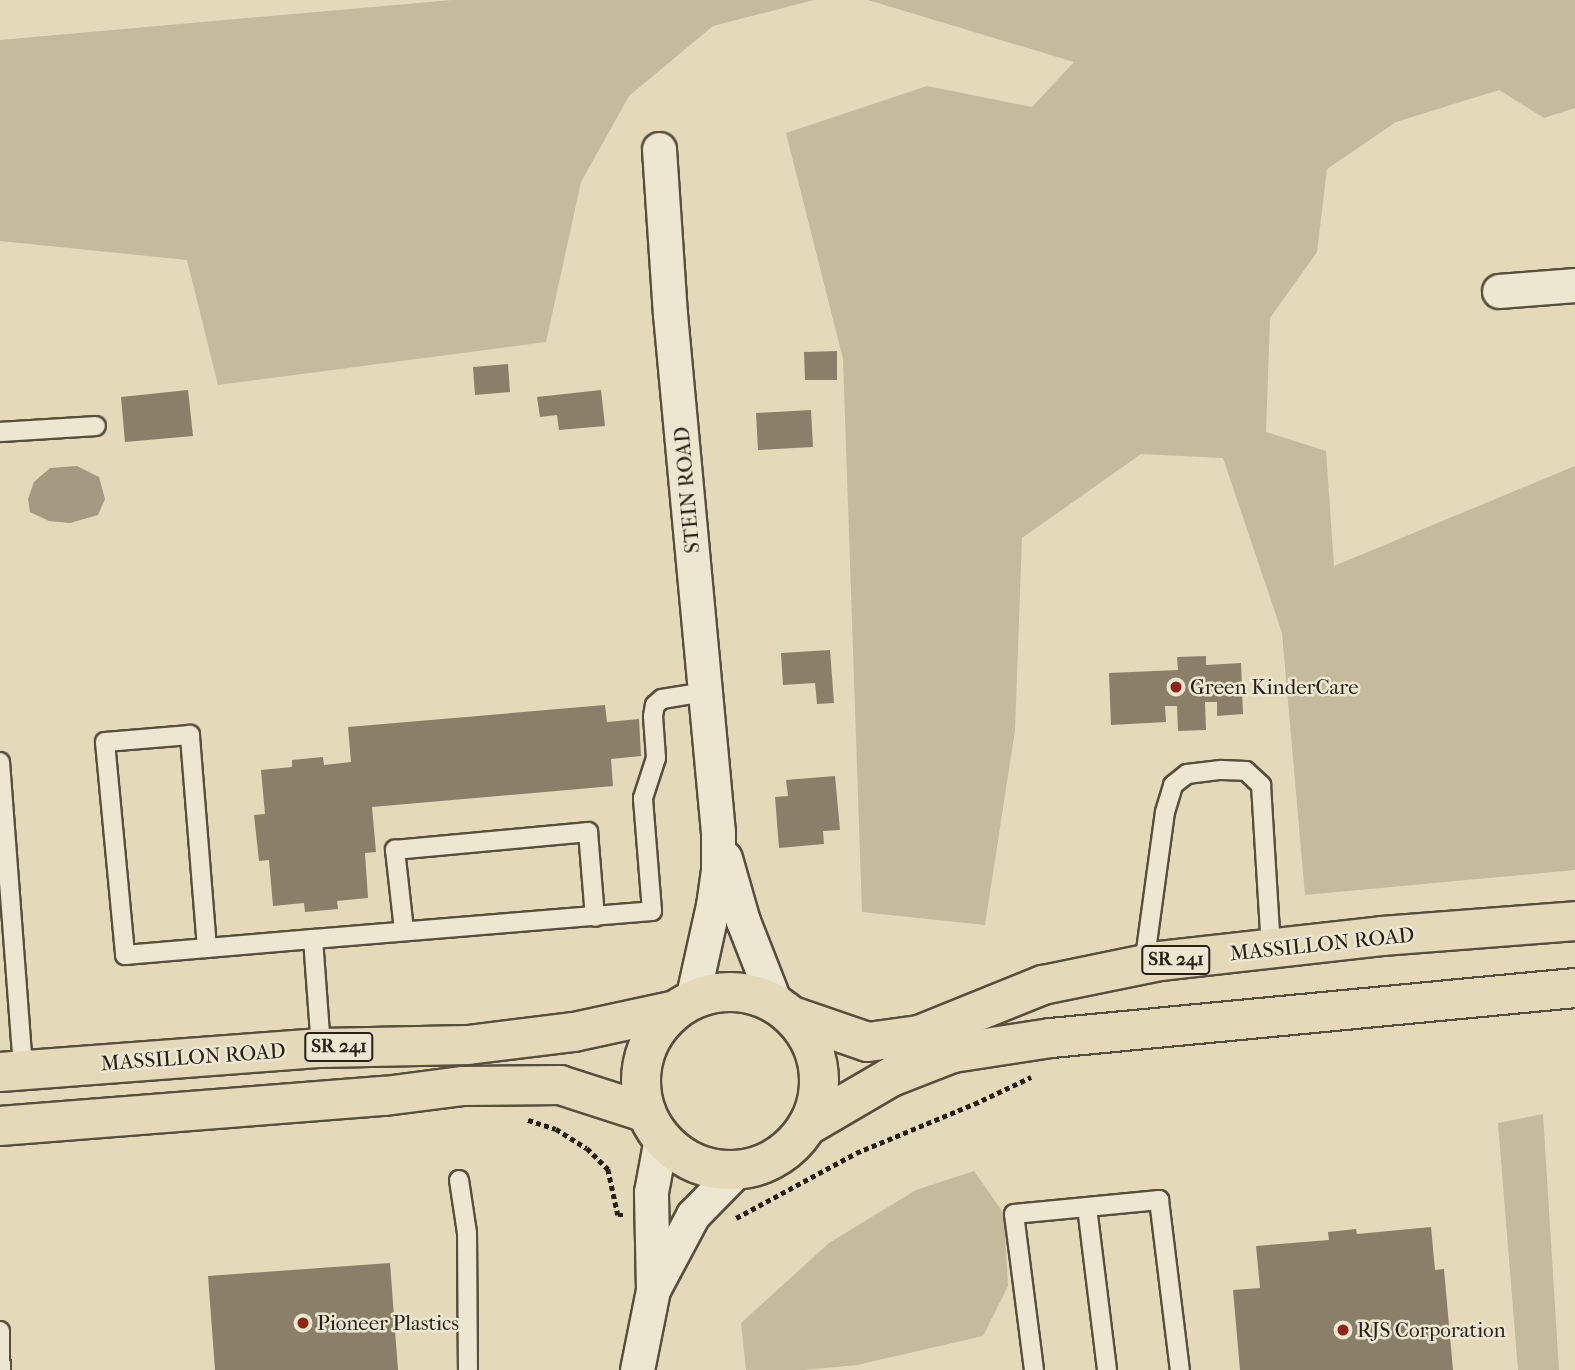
<!DOCTYPE html>
<style>
body{margin:0}
#map{position:relative;width:1575px;height:1370px;overflow:hidden;background:#e4d9b8;font-family:"IM FELL French Canon",serif}
div>[style]{position:absolute}
.green>*{inset:0;background:#c4ba9c}
.water>*{inset:0;background:#a49a81}
.building>*{inset:0;background:#8a806a}
.path>*{height:4.5px;margin-top:-2.25px;transform-origin:0;background:repeating-linear-gradient(90deg,#282015 0 5px,transparent 0 8.5px)}
.roads{filter:drop-shadow(2px 0 #574e3e) drop-shadow(-2px 0 #574e3e) drop-shadow(0 2px #574e3e) drop-shadow(0 -2px #574e3e)}
.lane>*{height:18px;margin:-9px;padding:0 9px;transform-origin:9px;border-radius:9px;background:#ede6d1}
.street>*{height:33px;margin:-16.5px;padding:0 16.5px;transform-origin:16.5px;border-radius:16.5px;background:#ede6d1}
.primary>*{height:38px;margin:-19px;padding:0 19px;transform-origin:19px;border-radius:19px;background:#e4d9b8}
.primary>.ring{margin:-19px;padding:0;box-sizing:content-box;background:none;border:38px solid #e4d9b8;border-radius:50%}
.dots>*{width:19px;height:19px;translate:-50% -50%;box-sizing:border-box;border:4px solid #ede6d1;border-radius:50%}
span{translate:-50% -50%;white-space:nowrap;text-align:center;line-height:1.15;-webkit-text-stroke:5px #ede6d1;paint-order:stroke}
.shield-label span{padding:2px 5px;background:#ede6d1;border:2px solid;border-radius:5px;-webkit-text-stroke-width:0}
.shield-label{font-size:19px;color:#282015;font-weight:700}
.street-label{font-size:21px;color:#282015}
.poi-label{font-size:21px;color:#282015}
.left{translate:0 -50%;text-align:left}
</style>
<div id="map">
<div class="green">
<i style="clip-path:polygon(452px 0,814px 0,713px 26px,629px 96px,581px 182px,546px 342px,218px 385px,187px 260px,0 241px,0 40px)"></i>
<i style="clip-path:polygon(868px 0,1575px 0,1575px 108px,1544px 118px,1499px 90px,1396px 122px,1327px 169px,1317px 252px,1270px 318px,1266px 432px,1326px 451px,1334px 566px,1575px 466px,1575px 870px,1305px 895px,1282px 633px,1223px 458px,1141px 454px,1022px 538px,1015px 730px,985px 925px,862px 912px,843px 359px,786px 133px,927px 86px,1032px 107px,1074px 62px)"></i>
<i style="clip-path:polygon(1543px 1114px,1559px 1370px,1518px 1370px,1498px 1123px)"></i>
<i style="clip-path:polygon(974px 1171px,1004px 1214px,1008px 1286px,983px 1336px,857px 1365px,804px 1370px,746px 1370px,741px 1323px,829px 1243px,916px 1190px)"></i>
</div>
<div class="water">
<i style="clip-path:polygon(77px 466px,99px 477px,105px 499px,98px 515px,70px 523px,49px 521px,30px 512px,28px 499px,34px 482px,50px 468px)"></i>
</div>
<div class="building">
<i style="clip-path:polygon(837px 351px,837px 380px,805px 380px,804px 352px)"></i>
<i style="clip-path:polygon(508px 364px,510px 392px,475px 395px,473px 367px)"></i>
<i style="clip-path:polygon(188px 390px,193px 436px,125px 442px,121px 397px)"></i>
<i style="clip-path:polygon(601px 390px,605px 426px,559px 430px,557px 415px,540px 417px,537px 397px)"></i>
<i style="clip-path:polygon(811px 410px,813px 447px,758px 450px,756px 413px)"></i>
<i style="clip-path:polygon(830px 650px,834px 703px,817px 704px,815px 683px,783px 685px,781px 653px)"></i>
<i style="clip-path:polygon(1206px 656px,1206px 665px,1241px 663px,1243px 714px,1217px 716px,1217px 702px,1205px 702px,1206px 730px,1178px 731px,1177px 706px,1165px 706px,1166px 722px,1111px 725px,1109px 673px,1178px 670px,1177px 657px)"></i>
<i style="clip-path:polygon(605px 705px,607px 722px,639px 719px,641px 756px,611px 759px,613px 786px,372px 807px,376px 852px,365px 853px,368px 898px,337px 901px,338px 909px,305px 912px,304px 903px,273px 906px,269px 860px,259px 861px,254px 815px,265px 814px,261px 770px,292px 767px,292px 760px,323px 757px,324px 765px,351px 762px,348px 727px)"></i>
<i style="clip-path:polygon(835px 776px,840px 830px,823px 831px,824px 844px,779px 848px,775px 797px,788px 796px,786px 780px)"></i>
<i style="clip-path:polygon(1431px 1227px,1435px 1270px,1444px 1269px,1453px 1370px,1240px 1370px,1233px 1290px,1260px 1288px,1256px 1246px,1329px 1240px,1328px 1232px,1356px 1229px,1357px 1234px)"></i>
<i style="clip-path:polygon(390px 1263px,398px 1370px,215px 1370px,208px 1276px)"></i>
</div>
<div class="path">
<i style="left:528px;top:1120px;width:29px;rotate:18deg"></i>
<i style="left:556px;top:1129px;width:36px;rotate:32deg"></i>
<i style="left:587px;top:1148px;width:30px;rotate:45deg"></i>
<i style="left:608px;top:1169px;width:47px;rotate:77.7deg"></i>
<i style="left:618px;top:1215px;width:6px"></i>
<i style="left:736px;top:1218px;width:136px;rotate:-28.4deg"></i>
<i style="left:856px;top:1153px;width:128px;rotate:-22.6deg"></i>
<i style="left:974px;top:1104px;width:63px;rotate:-25.3deg"></i>
</div>
<div class="roads">
<div class="lane">
<i style="left:0;top:432px;width:96px;rotate:-3.6deg"></i>
<i style="left:0;top:762px;width:309px;rotate:85.7deg"></i>
<i style="left:404px;top:930px;width:81px;rotate:-96.4deg"></i>
<i style="left:395px;top:850px;width:194px;rotate:-5.3deg"></i>
<i style="left:588px;top:832px;width:85px;rotate:85.3deg"></i>
<i style="left:313px;top:939px;width:340px;rotate:-4.7deg"></i>
<i style="left:652px;top:911px;width:113px;rotate:-94.6deg"></i>
<i style="left:643px;top:798px;width:42px;rotate:-72deg"></i>
<i style="left:656px;top:758px;width:42px;rotate:-94.1deg"></i>
<i style="left:653px;top:716px;width:11px;rotate:-80deg"></i>
<i style="left:655px;top:705px;width:9px;rotate:-41deg"></i>
<i style="left:662px;top:699px;width:44px;rotate:-9.2deg"></i>
<i style="left:207px;top:948px;width:214px;rotate:-94.6deg"></i>
<i style="left:190px;top:735px;width:85px;rotate:175.3deg"></i>
<i style="left:105px;top:742px;width:214px;rotate:84.6deg"></i>
<i style="left:125px;top:955px;width:82px;rotate:-4.9deg"></i>
<i style="left:207px;top:948px;width:106px;rotate:-4.9deg"></i>
<i style="left:313px;top:939px;width:109px;rotate:85.8deg"></i>
<i style="left:1144px;top:965px;width:154px;rotate:-82.2deg"></i>
<i style="left:1165px;top:812px;width:28px;rotate:-73deg"></i>
<i style="left:1173px;top:785px;width:18px;rotate:-38deg"></i>
<i style="left:1187px;top:774px;width:34px;rotate:-7deg"></i>
<i style="left:1221px;top:770px;width:25px;rotate:2deg"></i>
<i style="left:1246px;top:771px;width:21px;rotate:43deg"></i>
<i style="left:1261px;top:785px;width:164px;rotate:86.5deg"></i>
<i style="left:459px;top:1180px;width:54px;rotate:81.4deg"></i>
<i style="left:467px;top:1233px;width:137px;rotate:89.6deg"></i>
<i style="left:1087px;top:1207px;width:164px;rotate:83deg"></i>
<i style="left:0;top:1331px;width:39px;rotate:89deg"></i>
<i style="left:1034px;top:1370px;width:157px;rotate:-97.3deg"></i>
<i style="left:1014px;top:1214px;width:146px;rotate:-5.5deg"></i>
<i style="left:1159px;top:1200px;width:171px;rotate:83deg"></i>
</div>
<div class="street">
<i style="left:659px;top:149px;width:165px;rotate:86.2deg"></i>
<i style="left:670px;top:314px;width:520px;rotate:84.71deg"></i>
<i style="left:718px;top:832px;width:38px;rotate:90deg"></i>
<i style="left:718px;top:870px;width:35px;rotate:98deg"></i>
<i style="left:713px;top:905px;width:97px;rotate:102.5deg"></i>
<i style="left:1499px;top:291px;width:76px;rotate:-4.5deg"></i>
<i style="left:725px;top:858px;width:66px;rotate:74.1deg"></i>
<i style="left:743px;top:921px;width:90px;rotate:68.6deg"></i>
<i style="left:654px;top:1288px;width:83px;rotate:-61.9deg"></i>
<i style="left:693px;top:1215px;width:63px;rotate:-45.6deg"></i>
<i style="left:637px;top:1370px;width:82px;rotate:-78.7deg"></i>
<i style="left:653px;top:1290px;width:98px;rotate:-91.2deg"></i>
<i style="left:651px;top:1192px;width:55px;rotate:-79.5deg"></i>
</div>
<div class="primary">
<i class="ring" style="left:641px;top:992px;width:140px;height:140px"></i>
<i style="left:792px;top:1016px;width:80px;rotate:18.9deg"></i>
<i style="left:868px;top:1042px;width:51px;rotate:-7.8deg"></i>
<i style="left:919px;top:1035px;width:134px;rotate:-22deg"></i>
<i style="left:1043px;top:985px;width:119px;rotate:-11.6deg"></i>
<i style="left:1160px;top:961px;width:223px;rotate:-6.4deg"></i>
<i style="left:1382px;top:936px;width:194px;rotate:-4.4deg"></i>
<i style="left:0;top:1072px;width:322px;rotate:-4.3deg"></i>
<i style="left:321px;top:1048px;width:147px;rotate:-1.2deg"></i>
<i style="left:468px;top:1045px;width:107px;rotate:-7deg"></i>
<i style="left:574px;top:1032px;width:104px;rotate:-12.2deg"></i>
<i style="left:0;top:1126px;width:386px;rotate:-4.5deg"></i>
<i style="left:385px;top:1096px;width:79px;rotate:-7.3deg"></i>
<i style="left:463px;top:1086px;width:97px;rotate:-0.6deg"></i>
<i style="left:560px;top:1085px;width:91px;rotate:17.8deg"></i>
<i style="left:807px;top:1126px;width:97px;rotate:-30.3deg"></i>
<i style="left:891px;top:1077px;width:66px;rotate:-21.2deg"></i>
<i style="left:953px;top:1053px;width:99px;rotate:-8.7deg"></i>
<i style="left:1051px;top:1038px;width:526px;rotate:-5.45deg"></i>
</div>
</div>
<div class="dots">
<i style="left:1176px;top:687px;background:#8f2418"></i>
<i style="left:303px;top:1323px;background:#8f2418"></i>
<i style="left:1343px;top:1330px;background:#8f2418"></i>
</div>
<div class="shield-label">
<span style="left:1176px;top:960px">SR 241</span>
<span style="left:339px;top:1047px">SR 241</span>
</div>
<div class="street-label">
<span style="left:687px;top:490px;rotate:-95deg">STEIN ROAD</span>
<span style="left:1322px;top:944px;rotate:-6deg">MASSILLON ROAD</span>
<span style="left:193px;top:1057px;rotate:-4deg">MASSILLON ROAD</span>
</div>
<div class="poi-label">
<span class="left" style="left:1190px;top:687px">Green KinderCare</span>
<span class="left" style="left:317px;top:1323px">Pioneer Plastics</span>
<span class="left" style="left:1357px;top:1330px">RJS Corporation</span>
</div>
</div>
